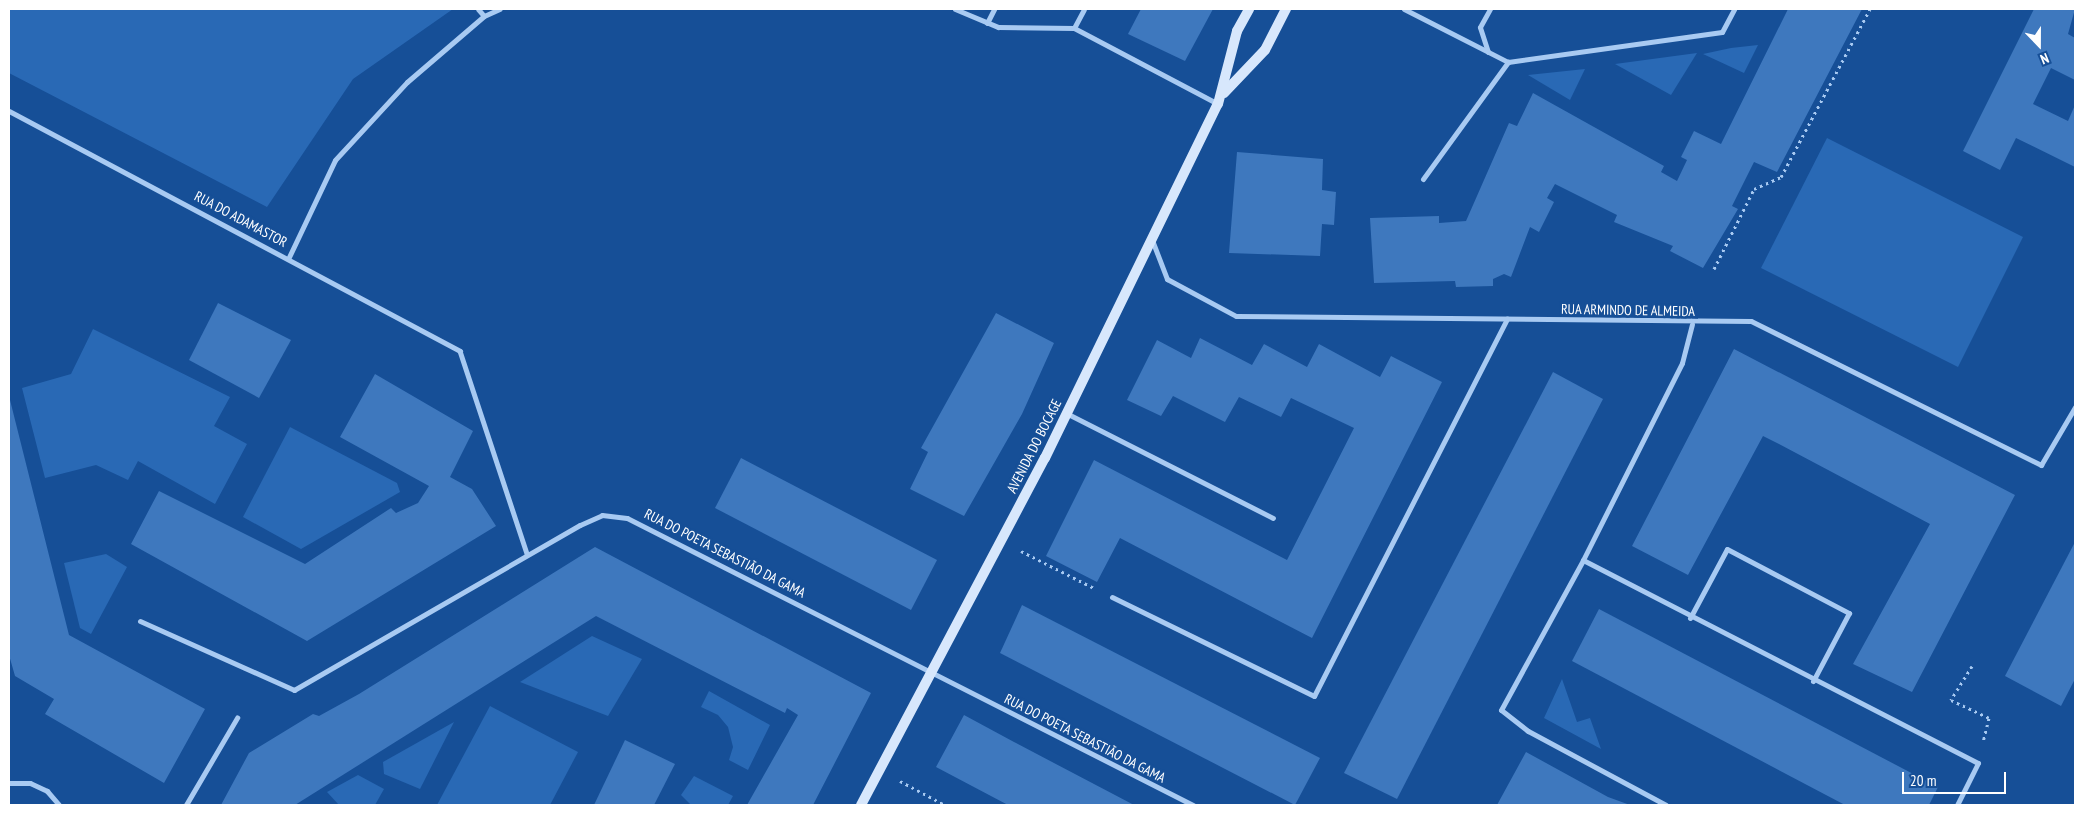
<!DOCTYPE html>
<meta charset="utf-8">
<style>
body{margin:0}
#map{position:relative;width:2084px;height:814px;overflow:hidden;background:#164f97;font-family:"PT Sans Narrow",sans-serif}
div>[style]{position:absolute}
.green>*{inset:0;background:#2969b5}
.building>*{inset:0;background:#3e78be}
.path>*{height:3px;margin-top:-1.5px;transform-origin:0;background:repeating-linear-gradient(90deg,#a8caf2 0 2.5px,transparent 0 6.5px)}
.pedestrian>*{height:4.5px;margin:-2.25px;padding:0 2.25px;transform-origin:2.25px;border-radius:2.25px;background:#a8caf2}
.minor>*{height:5px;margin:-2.5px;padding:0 2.5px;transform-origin:2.5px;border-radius:2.5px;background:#a8caf2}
.secondary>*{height:10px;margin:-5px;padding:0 5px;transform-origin:5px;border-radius:5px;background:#d7e7fc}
span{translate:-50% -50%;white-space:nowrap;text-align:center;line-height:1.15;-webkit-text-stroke:5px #164f97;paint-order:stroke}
.street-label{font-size:14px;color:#fff}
.frame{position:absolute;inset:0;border:10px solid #fff;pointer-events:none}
.north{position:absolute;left:2014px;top:20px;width:50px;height:50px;-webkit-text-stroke:4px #164f97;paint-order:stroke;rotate:158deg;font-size:14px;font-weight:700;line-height:20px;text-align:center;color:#fff}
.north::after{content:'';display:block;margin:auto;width:18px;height:22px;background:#fff;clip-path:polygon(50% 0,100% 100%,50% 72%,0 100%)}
.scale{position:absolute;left:1902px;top:772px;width:104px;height:22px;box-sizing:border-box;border:2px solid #fff;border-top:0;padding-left:6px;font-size:15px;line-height:18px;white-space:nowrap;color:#fff;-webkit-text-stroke:4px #164f97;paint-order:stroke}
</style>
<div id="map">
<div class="green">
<i style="clip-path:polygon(9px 9px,453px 9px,353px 79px,267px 207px,9px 73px)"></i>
<i style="clip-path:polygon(1758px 45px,1744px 73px,1703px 54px,1731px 48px)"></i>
<i style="clip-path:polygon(1697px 53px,1671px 95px,1615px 64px)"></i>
<i style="clip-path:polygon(1585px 69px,1570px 100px,1528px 75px)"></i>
<i style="clip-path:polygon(1827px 138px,2023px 237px,1958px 367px,1761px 268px)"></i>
<i style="clip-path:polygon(93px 329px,230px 397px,214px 426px,247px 444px,215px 504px,138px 461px,128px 480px,96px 465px,45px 478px,22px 388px,71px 374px)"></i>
<i style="clip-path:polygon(290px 427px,397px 483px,400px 492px,301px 549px,243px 517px)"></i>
<i style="clip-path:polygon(106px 554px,127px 567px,91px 634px,80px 628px,64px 563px)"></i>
<i style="clip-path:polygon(592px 636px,642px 659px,608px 716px,520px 682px)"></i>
<i style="clip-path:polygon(1562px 679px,1577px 722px,1590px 718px,1601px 749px,1544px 718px)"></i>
<i style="clip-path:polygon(709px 691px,770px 725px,748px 770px,729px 760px,733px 747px,728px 727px,718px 715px,701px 707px)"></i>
<i style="clip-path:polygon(490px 706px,578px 752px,550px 805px,437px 805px)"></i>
<i style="clip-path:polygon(454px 722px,420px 789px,384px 774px,383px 762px)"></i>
<i style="clip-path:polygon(358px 775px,384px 789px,375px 805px,339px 805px,327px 792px)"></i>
<i style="clip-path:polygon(694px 776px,733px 796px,728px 805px,691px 805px,681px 795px)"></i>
</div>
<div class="building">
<i style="clip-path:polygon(1141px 9px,1213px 9px,1185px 61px,1128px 34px)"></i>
<i style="clip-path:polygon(1788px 9px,1862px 9px,1777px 172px,1754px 162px,1732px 206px,1738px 209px,1703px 268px,1670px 251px,1673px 246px,1614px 222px,1617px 215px,1555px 184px,1547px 198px,1554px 202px,1539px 232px,1530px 227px,1511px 277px,1504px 274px,1493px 279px,1493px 286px,1456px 287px,1455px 281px,1374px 283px,1370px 218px,1439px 216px,1439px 223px,1466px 221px,1509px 123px,1517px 126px,1533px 93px,1664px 166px,1661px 172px,1677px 181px,1687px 160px,1681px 157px,1694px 131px,1721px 144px)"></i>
<i style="clip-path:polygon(2034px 9px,2075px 9px,2068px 34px,2075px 38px,2075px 80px,2051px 68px,2033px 104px,2068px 121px,2075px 105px,2075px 167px,2016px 138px,2000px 170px,1963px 151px)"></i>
<i style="clip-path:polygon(1237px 152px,1323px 159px,1322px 190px,1336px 192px,1334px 225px,1322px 224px,1320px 256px,1229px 253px)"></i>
<i style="clip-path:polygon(218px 303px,291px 340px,259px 398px,189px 360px)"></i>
<i style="clip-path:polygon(996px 313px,1054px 343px,1022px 414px,964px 516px,910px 489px,928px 452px,921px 448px)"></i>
<i style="clip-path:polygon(1200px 338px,1252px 365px,1264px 344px,1307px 367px,1319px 344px,1380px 377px,1391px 356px,1442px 382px,1312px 638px,1120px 538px,1097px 582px,1046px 556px,1094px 460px,1287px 560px,1354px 428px,1291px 398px,1281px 417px,1239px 397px,1225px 422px,1173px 396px,1161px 416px,1127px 400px,1157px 340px,1191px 358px)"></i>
<i style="clip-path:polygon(1734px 349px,2015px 495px,1912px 692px,1853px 664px,1930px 524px,1779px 444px,1763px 436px,1688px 575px,1632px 546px)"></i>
<i style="clip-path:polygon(1553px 372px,1603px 399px,1397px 799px,1344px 773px)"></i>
<i style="clip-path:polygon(375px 374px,473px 431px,450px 477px,472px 489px,496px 526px,307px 641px,131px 544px,159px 491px,305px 564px,391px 508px,396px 513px,418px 503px,429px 486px,340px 437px)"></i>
<i style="clip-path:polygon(9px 396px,69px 635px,205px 709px,164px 783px,45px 714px,54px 699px,15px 676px,9px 655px)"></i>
<i style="clip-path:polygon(741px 458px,937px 560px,911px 610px,715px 508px)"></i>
<i style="clip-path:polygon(2075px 542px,2075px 679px,2061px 706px,2005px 676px)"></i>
<i style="clip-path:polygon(595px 547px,871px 693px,813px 805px,747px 805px,798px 715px,787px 708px,785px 713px,596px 616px,295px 805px,221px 805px,249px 753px,313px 714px,319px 716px,359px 694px)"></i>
<i style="clip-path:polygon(1022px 605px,1320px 758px,1295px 805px,1000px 653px)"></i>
<i style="clip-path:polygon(1599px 609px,1938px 787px,1929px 805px,1845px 805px,1572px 661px)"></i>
<i style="clip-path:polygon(964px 715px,1014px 742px,1134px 805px,1008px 805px,936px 767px)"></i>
<i style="clip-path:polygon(625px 740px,675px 764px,654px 805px,594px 805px)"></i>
<i style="clip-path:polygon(1526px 752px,1608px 797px,1630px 805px,1497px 805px)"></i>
</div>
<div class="path">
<i style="left:1714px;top:269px;width:89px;rotate:-63.4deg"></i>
<i style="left:1754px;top:189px;width:30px;rotate:-24deg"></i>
<i style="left:1781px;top:177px;width:190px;rotate:-62.1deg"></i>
<i style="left:1021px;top:551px;width:82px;rotate:26.9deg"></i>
<i style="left:1972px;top:666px;width:40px;rotate:122deg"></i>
<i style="left:1951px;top:700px;width:42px;rotate:25.3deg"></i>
<i style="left:1989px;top:718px;width:25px;rotate:104deg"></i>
<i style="left:900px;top:781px;width:51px;rotate:28.1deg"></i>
</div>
<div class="pedestrian">
<i style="left:460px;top:351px;width:213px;rotate:71.7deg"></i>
<i style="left:186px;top:805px;width:101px;rotate:-59.6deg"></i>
</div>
<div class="minor">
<i style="left:478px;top:9px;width:9px;rotate:49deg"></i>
<i style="left:955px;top:9px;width:47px;rotate:22.7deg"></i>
<i style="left:998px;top:27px;width:76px;rotate:0.8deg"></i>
<i style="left:1074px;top:28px;width:163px;rotate:27.8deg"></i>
<i style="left:1404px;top:9px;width:117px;rotate:27deg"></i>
<i style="left:1508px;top:62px;width:216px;rotate:-8deg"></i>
<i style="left:1722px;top:32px;width:26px;rotate:-62deg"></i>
<i style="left:987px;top:23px;width:16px;rotate:-63deg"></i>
<i style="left:1074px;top:28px;width:21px;rotate:-62deg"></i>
<i style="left:1488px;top:52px;width:26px;rotate:-108deg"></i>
<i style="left:1480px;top:27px;width:21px;rotate:-61deg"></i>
<i style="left:9px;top:111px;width:511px;rotate:28.02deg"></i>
<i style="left:1423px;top:179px;width:145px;rotate:-54deg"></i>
<i style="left:1152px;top:240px;width:42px;rotate:69deg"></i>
<i style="left:1167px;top:279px;width:78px;rotate:28.2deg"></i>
<i style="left:1236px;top:316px;width:515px;rotate:0.56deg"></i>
<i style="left:1751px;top:321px;width:324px;rotate:26.4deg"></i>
<i style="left:2041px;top:465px;width:67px;rotate:-59.6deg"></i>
<i style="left:289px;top:257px;width:107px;rotate:-64.6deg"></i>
<i style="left:335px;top:160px;width:106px;rotate:-47.3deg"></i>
<i style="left:407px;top:82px;width:101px;rotate:-40.6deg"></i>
<i style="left:484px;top:16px;width:17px;rotate:-24deg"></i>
<i style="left:1066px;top:413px;width:232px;rotate:26.9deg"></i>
<i style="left:1583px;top:560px;width:220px;rotate:-63.3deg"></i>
<i style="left:1682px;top:363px;width:40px;rotate:-75.6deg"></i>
<i style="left:1112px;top:597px;width:225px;rotate:26.1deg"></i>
<i style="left:1314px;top:696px;width:424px;rotate:-62.9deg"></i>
<i style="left:1690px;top:618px;width:78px;rotate:-61.8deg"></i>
<i style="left:1727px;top:549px;width:138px;rotate:27.7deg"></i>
<i style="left:1849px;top:613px;width:77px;rotate:117.9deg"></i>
<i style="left:140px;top:621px;width:169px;rotate:24.1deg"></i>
<i style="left:294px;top:690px;width:330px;rotate:-30deg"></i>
<i style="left:580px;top:525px;width:24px;rotate:-24deg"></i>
<i style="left:602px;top:515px;width:25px;rotate:7deg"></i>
<i style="left:627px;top:518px;width:635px;rotate:26.89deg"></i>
<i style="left:9px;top:783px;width:21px"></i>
<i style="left:30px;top:783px;width:19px;rotate:25deg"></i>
<i style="left:47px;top:791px;width:18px;rotate:49deg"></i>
<i style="left:1666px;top:805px;width:157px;rotate:-151.8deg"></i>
<i style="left:1528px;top:731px;width:34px;rotate:-142deg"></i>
<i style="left:1501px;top:710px;width:171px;rotate:-61.3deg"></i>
<i style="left:1583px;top:560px;width:444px;rotate:27.2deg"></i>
<i style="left:1978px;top:763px;width:47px;rotate:116.6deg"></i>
</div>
<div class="secondary">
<i style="left:1224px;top:93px;width:59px;rotate:-46.4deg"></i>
<i style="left:1265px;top:50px;width:46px;rotate:-62.9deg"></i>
<i style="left:861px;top:805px;width:393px;rotate:-62.1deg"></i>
<i style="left:1045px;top:458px;width:394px;rotate:-64deg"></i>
<i style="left:1218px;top:104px;width:75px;rotate:-75.4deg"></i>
<i style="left:1237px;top:31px;width:25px;rotate:-61deg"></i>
</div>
<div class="street-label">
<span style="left:241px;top:219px;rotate:28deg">RUA DO ADAMASTOR</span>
<span style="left:1628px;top:310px;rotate:1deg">RUA ARMINDO DE ALMEIDA</span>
<span style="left:1034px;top:446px;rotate:-63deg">AVENIDA DO BOCAGE</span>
<span style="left:725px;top:553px;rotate:27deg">RUA DO POETA SEBASTIÃO DA GAMA</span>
<span style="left:1085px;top:738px;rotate:27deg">RUA DO POETA SEBASTIÃO DA GAMA</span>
</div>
<div class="frame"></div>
<div class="north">N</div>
<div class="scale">20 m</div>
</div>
